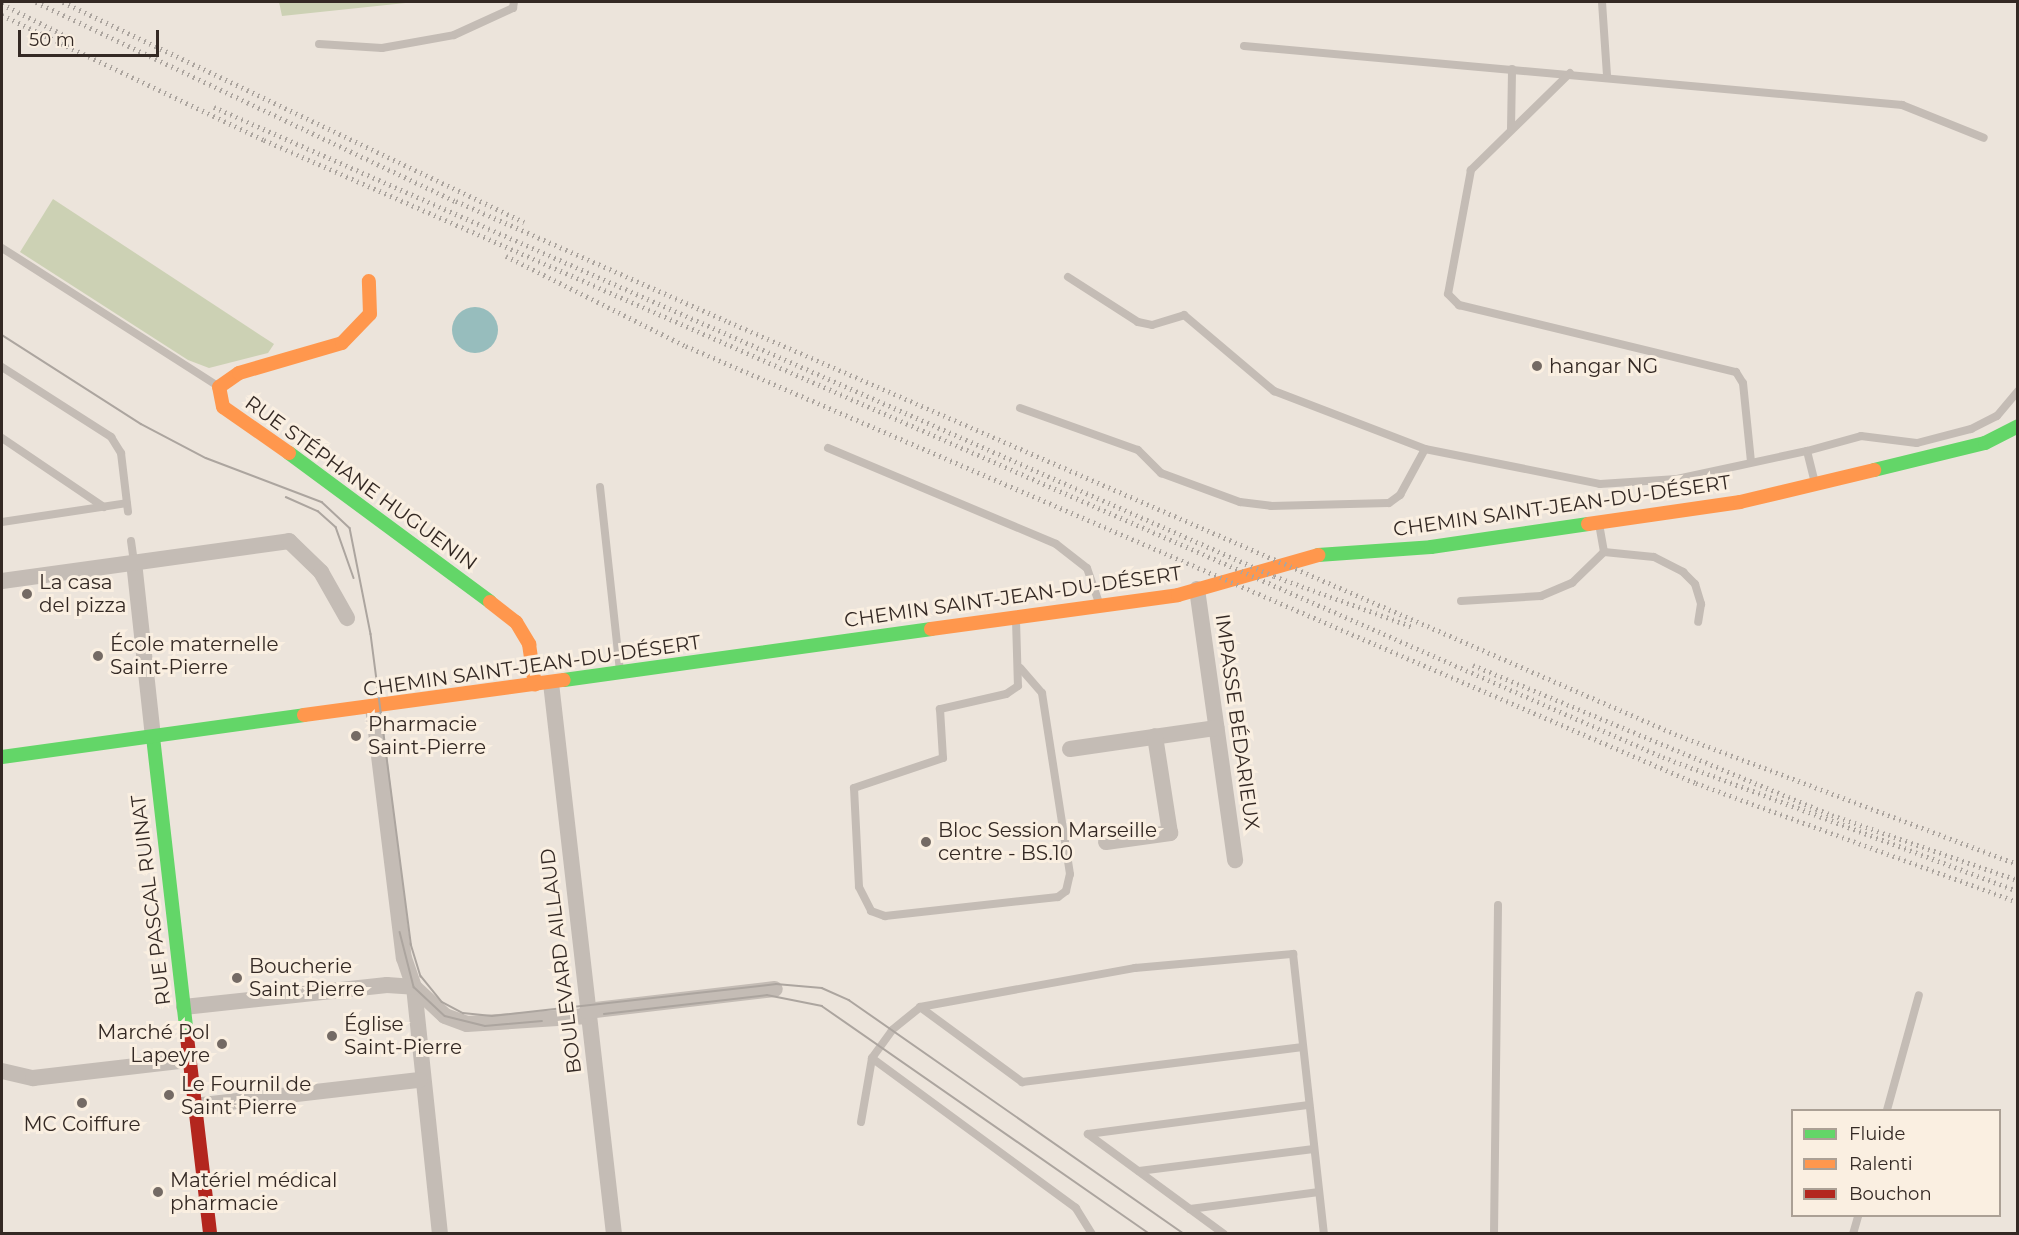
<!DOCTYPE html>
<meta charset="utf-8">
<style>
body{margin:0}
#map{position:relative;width:2019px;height:1235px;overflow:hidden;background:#ece4db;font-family:Montserrat,sans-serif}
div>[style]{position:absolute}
.green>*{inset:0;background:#ccd1b4}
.water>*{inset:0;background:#97bdbd}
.round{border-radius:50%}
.lane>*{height:8px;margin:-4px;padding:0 4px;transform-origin:4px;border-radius:4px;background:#c4bcb5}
.street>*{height:16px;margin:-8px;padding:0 8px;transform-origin:8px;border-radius:8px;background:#c4bcb5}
.fast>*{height:14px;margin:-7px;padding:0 7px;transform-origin:7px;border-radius:7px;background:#63d668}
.slow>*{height:14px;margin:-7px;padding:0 7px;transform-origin:7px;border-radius:7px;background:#ff974d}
.jam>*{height:14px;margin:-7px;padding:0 7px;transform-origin:7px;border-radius:7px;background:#b3261e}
.tram>*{height:1.5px;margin:-0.75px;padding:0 0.75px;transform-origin:0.75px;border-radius:0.75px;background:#aca59f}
.rail>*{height:4.5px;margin-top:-2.25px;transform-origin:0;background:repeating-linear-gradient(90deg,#aca59f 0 1.5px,transparent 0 6px)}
.dots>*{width:16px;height:16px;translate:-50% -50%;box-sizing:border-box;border:3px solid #faefe1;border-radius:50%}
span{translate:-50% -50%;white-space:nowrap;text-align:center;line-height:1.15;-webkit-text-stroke:6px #faefe1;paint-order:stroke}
.poi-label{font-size:20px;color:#342924}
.left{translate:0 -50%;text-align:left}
.right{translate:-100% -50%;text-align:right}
.street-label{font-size:20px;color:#342924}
.frame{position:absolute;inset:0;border:3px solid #342924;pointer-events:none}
.legend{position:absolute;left:1791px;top:1109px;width:210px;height:108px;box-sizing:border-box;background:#faefe1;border:2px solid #aba095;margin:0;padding:8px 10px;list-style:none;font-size:18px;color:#342924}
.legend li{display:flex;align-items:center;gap:12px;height:30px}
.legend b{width:30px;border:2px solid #aba095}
.scale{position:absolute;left:18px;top:30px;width:141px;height:27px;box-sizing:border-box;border:3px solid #342924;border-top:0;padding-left:8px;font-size:18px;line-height:21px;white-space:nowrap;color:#342924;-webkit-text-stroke:4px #faefe1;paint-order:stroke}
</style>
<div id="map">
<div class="green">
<i style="clip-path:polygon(279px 2px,415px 2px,282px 16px)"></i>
<i style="clip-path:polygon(53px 199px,274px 344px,268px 353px,209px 368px,188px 360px,20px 252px)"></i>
</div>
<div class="water">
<i class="round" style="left:452px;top:307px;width:46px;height:46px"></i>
</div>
<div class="lane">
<i style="left:1602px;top:2px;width:74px;rotate:86.1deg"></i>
<i style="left:319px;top:44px;width:63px;rotate:3.6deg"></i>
<i style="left:382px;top:48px;width:73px;rotate:-10.2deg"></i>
<i style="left:454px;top:35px;width:65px;rotate:-24.6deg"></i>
<i style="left:513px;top:8px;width:6px;rotate:-81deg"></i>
<i style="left:1244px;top:46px;width:661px;rotate:5.12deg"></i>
<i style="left:1902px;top:105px;width:88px;rotate:21.9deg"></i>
<i style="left:1570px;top:73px;width:139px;rotate:135.6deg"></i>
<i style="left:1471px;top:170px;width:126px;rotate:100.5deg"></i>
<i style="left:1448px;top:294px;width:16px;rotate:45deg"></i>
<i style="left:1459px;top:305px;width:285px;rotate:13.6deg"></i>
<i style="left:1736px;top:372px;width:13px;rotate:58deg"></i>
<i style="left:1743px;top:383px;width:79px;rotate:84.2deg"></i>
<i style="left:1511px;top:129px;width:60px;rotate:-89deg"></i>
<i style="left:2px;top:248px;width:258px;rotate:32.6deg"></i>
<i style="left:1068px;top:277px;width:83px;rotate:32.7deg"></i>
<i style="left:1138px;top:322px;width:14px;rotate:12deg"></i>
<i style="left:1152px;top:325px;width:34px;rotate:-17deg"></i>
<i style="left:1184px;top:315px;width:118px;rotate:40.2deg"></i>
<i style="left:1274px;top:391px;width:162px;rotate:21deg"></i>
<i style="left:1425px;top:449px;width:178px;rotate:11.3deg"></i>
<i style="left:1600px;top:484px;width:77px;rotate:-3.7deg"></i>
<i style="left:1677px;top:479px;width:133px;rotate:-12.2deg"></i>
<i style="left:1807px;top:451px;width:32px;rotate:76deg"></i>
<i style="left:2px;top:367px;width:130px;rotate:32.7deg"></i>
<i style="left:111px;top:437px;width:19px;rotate:58deg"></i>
<i style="left:121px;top:453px;width:59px;rotate:83.2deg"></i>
<i style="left:1020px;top:408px;width:125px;rotate:19.6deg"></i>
<i style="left:1138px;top:450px;width:33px;rotate:45deg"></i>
<i style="left:1161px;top:473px;width:84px;rotate:20.2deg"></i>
<i style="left:1240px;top:502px;width:31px;rotate:7deg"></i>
<i style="left:1271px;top:506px;width:118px;rotate:-1.5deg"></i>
<i style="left:1389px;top:503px;width:14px;rotate:-36deg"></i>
<i style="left:1400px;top:495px;width:52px;rotate:-61.5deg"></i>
<i style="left:2px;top:438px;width:123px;rotate:34.1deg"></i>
<i style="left:828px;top:448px;width:247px;rotate:22.8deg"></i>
<i style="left:1056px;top:544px;width:39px;rotate:38deg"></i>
<i style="left:1087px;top:568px;width:37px;rotate:71deg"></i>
<i style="left:1807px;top:451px;width:56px;rotate:-15.5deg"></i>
<i style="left:1861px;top:436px;width:56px;rotate:7.1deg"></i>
<i style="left:1917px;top:443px;width:56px;rotate:-14.5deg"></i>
<i style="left:1971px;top:429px;width:29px;rotate:-27deg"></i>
<i style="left:1997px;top:416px;width:33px;rotate:-50deg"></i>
<i style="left:600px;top:487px;width:184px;rotate:83.8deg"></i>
<i style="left:2px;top:522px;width:126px;rotate:-8.6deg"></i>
<i style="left:131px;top:541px;width:21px;rotate:82deg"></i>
<i style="left:1604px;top:552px;width:50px;rotate:5.7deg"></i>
<i style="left:1654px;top:557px;width:33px;rotate:27deg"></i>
<i style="left:1683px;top:572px;width:17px;rotate:45deg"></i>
<i style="left:1695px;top:584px;width:21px;rotate:73deg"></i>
<i style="left:1701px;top:604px;width:18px;rotate:99deg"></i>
<i style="left:1461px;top:601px;width:80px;rotate:-3.6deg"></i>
<i style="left:1541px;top:596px;width:34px;rotate:-23deg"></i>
<i style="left:1572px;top:583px;width:45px;rotate:-44.1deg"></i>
<i style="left:1604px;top:552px;width:27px;rotate:-100deg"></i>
<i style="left:1016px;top:620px;width:66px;rotate:88.3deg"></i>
<i style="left:1018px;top:686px;width:14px;rotate:146deg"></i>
<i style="left:1006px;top:694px;width:68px;rotate:167.2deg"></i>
<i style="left:940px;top:709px;width:49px;rotate:86.5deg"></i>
<i style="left:943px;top:758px;width:94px;rotate:161.4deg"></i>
<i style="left:854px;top:788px;width:99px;rotate:87.1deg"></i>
<i style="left:859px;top:887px;width:27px;rotate:63deg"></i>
<i style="left:871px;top:911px;width:15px;rotate:20deg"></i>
<i style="left:885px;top:916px;width:174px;rotate:-6.3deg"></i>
<i style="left:1058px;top:897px;width:10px;rotate:-37deg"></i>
<i style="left:1066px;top:891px;width:17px;rotate:-77deg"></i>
<i style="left:1070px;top:874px;width:183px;rotate:-98.8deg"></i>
<i style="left:1042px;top:693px;width:33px;rotate:-131deg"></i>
<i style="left:920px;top:1007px;width:127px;rotate:36.3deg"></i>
<i style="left:1022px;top:1082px;width:283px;rotate:-7.1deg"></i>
<i style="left:1887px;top:1110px;width:119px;rotate:-74.5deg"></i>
<i style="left:861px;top:1122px;width:65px;rotate:-80.2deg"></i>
<i style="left:1139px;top:1171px;width:176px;rotate:-7.2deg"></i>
<i style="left:1190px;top:1209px;width:130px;rotate:-7.5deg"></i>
<i style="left:1092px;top:1234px;width:31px;rotate:-122deg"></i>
<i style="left:1076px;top:1208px;width:253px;rotate:-143.7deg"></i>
<i style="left:872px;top:1058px;width:34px;rotate:-54deg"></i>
<i style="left:892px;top:1030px;width:36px;rotate:-39deg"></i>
<i style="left:920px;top:1007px;width:219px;rotate:-10.3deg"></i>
<i style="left:1135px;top:968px;width:159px;rotate:-5.1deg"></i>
<i style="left:1293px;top:954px;width:282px;rotate:83.7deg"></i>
<i style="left:1224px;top:1234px;width:169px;rotate:-143.7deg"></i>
<i style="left:1088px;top:1134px;width:223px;rotate:-7.5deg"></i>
<i style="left:1494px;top:1234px;width:329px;rotate:-89.3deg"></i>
<i style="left:1853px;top:1234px;width:19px;rotate:-74deg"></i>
</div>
<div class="street">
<i style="left:134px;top:562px;width:176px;rotate:83.8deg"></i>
<i style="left:2px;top:581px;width:290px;rotate:-7.9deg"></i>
<i style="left:289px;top:541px;width:45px;rotate:44.1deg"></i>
<i style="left:321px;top:572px;width:53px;rotate:60.5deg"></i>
<i style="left:1197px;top:589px;width:274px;rotate:82deg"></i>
<i style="left:551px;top:683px;width:555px;rotate:83.48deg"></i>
<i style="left:373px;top:707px;width:253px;rotate:83deg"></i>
<i style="left:404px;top:958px;width:31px;rotate:71deg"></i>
<i style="left:414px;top:987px;width:248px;rotate:84deg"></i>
<i style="left:1070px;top:749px;width:148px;rotate:-8.2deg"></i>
<i style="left:1106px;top:842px;width:65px;rotate:-8deg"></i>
<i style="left:1170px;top:833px;width:98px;rotate:-98.8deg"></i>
<i style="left:414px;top:987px;width:42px;rotate:43.1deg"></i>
<i style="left:445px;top:1016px;width:23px;rotate:20deg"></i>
<i style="left:467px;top:1024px;width:121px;rotate:-3.8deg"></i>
<i style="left:184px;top:1007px;width:204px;rotate:-6.2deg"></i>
<i style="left:387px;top:985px;width:27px;rotate:4deg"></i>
<i style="left:587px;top:1011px;width:189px;rotate:-6.7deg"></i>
<i style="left:2px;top:1071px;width:32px;rotate:13deg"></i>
<i style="left:33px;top:1078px;width:156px;rotate:-6.6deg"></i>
<i style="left:194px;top:1106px;width:227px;rotate:-6.6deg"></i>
</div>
<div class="fast">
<i style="left:289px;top:453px;width:250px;rotate:36.5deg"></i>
<i style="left:1874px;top:470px;width:114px;rotate:-13.7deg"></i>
<i style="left:1985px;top:443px;width:37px;rotate:-27deg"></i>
<i style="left:1318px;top:555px;width:113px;rotate:-4deg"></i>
<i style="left:1431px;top:547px;width:159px;rotate:-8.3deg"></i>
<i style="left:564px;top:680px;width:371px;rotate:-7.9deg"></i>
<i style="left:153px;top:737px;width:302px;rotate:83.5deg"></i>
<i style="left:2px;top:757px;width:305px;rotate:-7.9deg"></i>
</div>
<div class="slow">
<i style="left:289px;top:453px;width:80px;rotate:-145.1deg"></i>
<i style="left:223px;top:407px;width:20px;rotate:-101deg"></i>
<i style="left:219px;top:387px;width:24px;rotate:-35deg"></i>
<i style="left:239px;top:373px;width:107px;rotate:-16.2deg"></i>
<i style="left:342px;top:343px;width:40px;rotate:-46deg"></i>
<i style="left:370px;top:314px;width:33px;rotate:-92deg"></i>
<i style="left:1588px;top:524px;width:154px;rotate:-8.2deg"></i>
<i style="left:1740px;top:502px;width:138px;rotate:-13.4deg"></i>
<i style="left:490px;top:602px;width:33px;rotate:38deg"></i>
<i style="left:516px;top:622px;width:26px;rotate:59deg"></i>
<i style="left:529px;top:644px;width:41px;rotate:81.7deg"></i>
<i style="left:931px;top:629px;width:249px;rotate:-7.8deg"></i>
<i style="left:1178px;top:595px;width:146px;rotate:-15.9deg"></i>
<i style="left:304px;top:715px;width:262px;rotate:-7.7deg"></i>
</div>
<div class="jam">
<i style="left:187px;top:1037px;width:198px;rotate:83.3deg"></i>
</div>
<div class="tram">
<i style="left:2px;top:335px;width:165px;rotate:32.6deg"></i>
<i style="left:141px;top:424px;width:73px;rotate:27.6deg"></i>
<i style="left:206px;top:458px;width:124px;rotate:20.8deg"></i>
<i style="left:322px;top:502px;width:38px;rotate:43deg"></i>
<i style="left:350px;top:528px;width:108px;rotate:78.8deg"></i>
<i style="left:371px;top:634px;width:313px;rotate:82.6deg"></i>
<i style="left:411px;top:944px;width:34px;rotate:73deg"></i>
<i style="left:421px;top:976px;width:33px;rotate:51deg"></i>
<i style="left:442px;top:1002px;width:24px;rotate:28deg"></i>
<i style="left:463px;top:1013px;width:29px;rotate:6deg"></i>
<i style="left:492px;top:1016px;width:286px;rotate:-6.4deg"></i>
<i style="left:776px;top:984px;width:46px;rotate:5deg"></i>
<i style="left:822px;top:988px;width:30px;rotate:24deg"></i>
<i style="left:849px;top:1000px;width:409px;rotate:34.9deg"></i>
<i style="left:286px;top:497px;width:35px;rotate:24deg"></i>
<i style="left:318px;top:511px;width:24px;rotate:42deg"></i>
<i style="left:336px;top:527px;width:54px;rotate:70.6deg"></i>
<i style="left:400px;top:932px;width:57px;rotate:75.7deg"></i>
<i style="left:414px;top:987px;width:42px;rotate:43.1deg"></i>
<i style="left:445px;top:1016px;width:41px;rotate:14deg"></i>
<i style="left:485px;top:1026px;width:57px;rotate:-5deg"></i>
<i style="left:604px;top:1014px;width:164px;rotate:-6.6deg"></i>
<i style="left:767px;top:995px;width:56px;rotate:11.3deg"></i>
<i style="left:822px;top:1006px;width:399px;rotate:34.8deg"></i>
</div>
<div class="rail">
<i style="left:36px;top:2px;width:465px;rotate:25.4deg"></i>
<i style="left:456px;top:201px;width:299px;rotate:23.9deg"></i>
<i style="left:729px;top:322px;width:1032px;rotate:23.53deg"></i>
<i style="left:1675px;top:734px;width:367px;rotate:20.8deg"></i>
<i style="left:63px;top:2px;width:511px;rotate:25.51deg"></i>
<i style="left:2px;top:4px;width:74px;rotate:26.6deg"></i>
<i style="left:2px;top:15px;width:290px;rotate:25.5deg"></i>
<i style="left:264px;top:140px;width:1529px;rotate:23.8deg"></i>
<i style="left:1663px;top:757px;width:379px;rotate:20.7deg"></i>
<i style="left:214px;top:107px;width:1159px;rotate:23.87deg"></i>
<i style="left:1274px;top:576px;width:148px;rotate:20.1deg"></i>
<i style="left:506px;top:256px;width:201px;rotate:26.6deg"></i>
<i style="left:686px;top:346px;width:1100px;rotate:23.4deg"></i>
<i style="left:1696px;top:783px;width:343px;rotate:20.3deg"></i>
<i style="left:1473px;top:665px;width:389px;rotate:22.7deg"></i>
<i style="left:1832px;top:815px;width:197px;rotate:19.3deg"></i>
</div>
<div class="dots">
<i style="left:1537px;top:366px;background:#746a64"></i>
<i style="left:27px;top:594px;background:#746a64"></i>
<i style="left:98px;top:656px;background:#746a64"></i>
<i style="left:356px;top:736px;background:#746a64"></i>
<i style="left:926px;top:842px;background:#746a64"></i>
<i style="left:237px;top:978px;background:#746a64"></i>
<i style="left:332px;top:1036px;background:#746a64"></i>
<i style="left:222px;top:1044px;background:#746a64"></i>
<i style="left:169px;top:1095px;background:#746a64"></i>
<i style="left:82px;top:1103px;background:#746a64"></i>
<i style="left:158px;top:1192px;background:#746a64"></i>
</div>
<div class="poi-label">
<span class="left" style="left:1549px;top:366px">hangar NG</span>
<span class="left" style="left:39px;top:594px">La casa<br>del pizza</span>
<span class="left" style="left:110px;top:656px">École maternelle<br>Saint-Pierre</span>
<span class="left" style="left:368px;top:736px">Pharmacie<br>Saint-Pierre</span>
<span class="left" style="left:938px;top:842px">Bloc Session Marseille<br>centre - BS.10</span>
<span class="left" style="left:249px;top:978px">Boucherie<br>Saint Pierre</span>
<span class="left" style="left:344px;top:1036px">Église<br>Saint-Pierre</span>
<span class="right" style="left:210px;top:1044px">Marché Pol<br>Lapeyre</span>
<span class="left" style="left:181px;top:1096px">Le Fournil de<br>Saint Pierre</span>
<span style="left:82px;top:1124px">MC Coiffure</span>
<span class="left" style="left:170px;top:1192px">Matériel médical<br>pharmacie</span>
</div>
<div class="street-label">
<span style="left:361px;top:483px;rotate:36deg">RUE STÉPHANE HUGUENIN</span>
<span style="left:1562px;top:506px;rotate:-8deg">CHEMIN SAINT-JEAN-DU-DÉSERT</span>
<span style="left:1013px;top:597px;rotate:-8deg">CHEMIN SAINT-JEAN-DU-DÉSERT</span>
<span style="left:532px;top:666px;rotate:-8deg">CHEMIN SAINT-JEAN-DU-DÉSERT</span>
<span style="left:1237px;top:722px;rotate:82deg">IMPASSE BÉDARIEUX</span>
<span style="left:151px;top:900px;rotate:-97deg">RUE PASCAL RUINAT</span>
<span style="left:561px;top:961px;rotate:-97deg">BOULEVARD AILLAUD</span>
</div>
<div class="frame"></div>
<ul class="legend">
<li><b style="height:8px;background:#63d668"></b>Fluide</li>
<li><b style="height:8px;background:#ff974d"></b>Ralenti</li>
<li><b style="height:8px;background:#b3261e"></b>Bouchon</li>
</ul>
<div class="scale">50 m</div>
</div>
